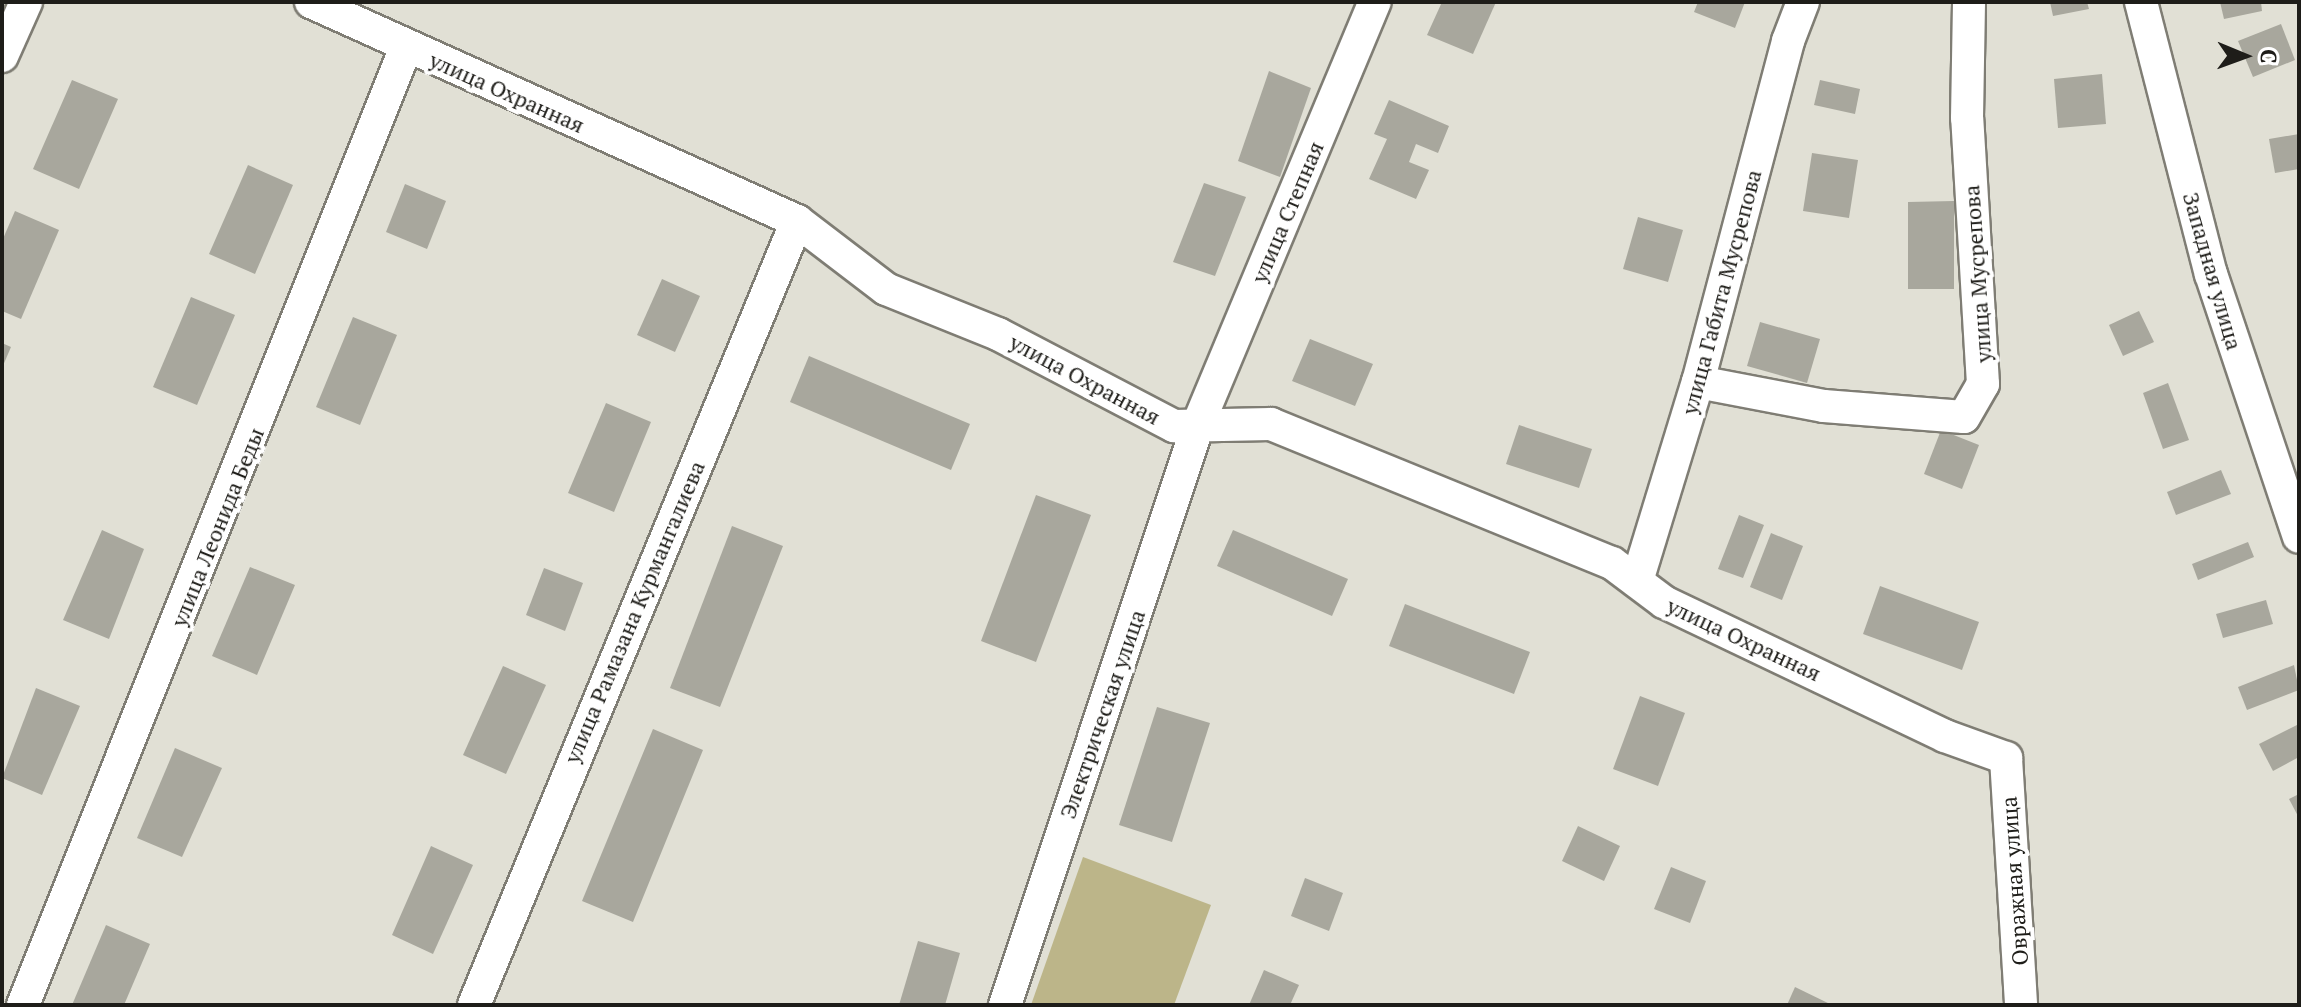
<!DOCTYPE html>
<meta charset="utf-8">
<style>
body{margin:0}
#map{position:relative;width:2301px;height:1007px;overflow:hidden;background:#e1e0d5;font-family:"PT Serif",serif}
div>[style]{position:absolute}
.green>*{inset:0;background:#bcb589}
.building>*{inset:0;background:#a8a79d}
.roads{filter:drop-shadow(2px 0 #7f7d74) drop-shadow(-2px 0 #7f7d74) drop-shadow(0 2px #7f7d74) drop-shadow(0 -2px #7f7d74)}
.minor>*{height:32px;margin:-16px;padding:0 16px;transform-origin:16px;border-radius:16px;background:#fff}
span{translate:-50% -50%;white-space:nowrap;text-align:center;line-height:1.15;-webkit-text-stroke:8px #fff;paint-order:stroke}
.street-label{font-size:22px;color:#1e1d19}
.frame{position:absolute;inset:0;border:4px solid #1e1d19;pointer-events:none}
.north{position:absolute;left:2205px;top:16px;width:80px;height:80px;-webkit-text-stroke:6px #fff;paint-order:stroke;rotate:91deg;font-size:22px;font-weight:700;line-height:32px;text-align:center;color:#1e1d19}
.north::after{content:'';display:block;margin:auto;width:28px;height:36px;background:#1e1d19;clip-path:polygon(50% 0,100% 100%,50% 72%,0 100%)}
</style>
<div id="map">
<div class="green">
<i style="clip-path:polygon(1083px 857px,1211px 905px,1174px 1005px,1031px 1005px)"></i>
</div>
<div class="building">
<i style="clip-path:polygon(1442px 2px,1496px 2px,1473px 54px,1427px 35px)"></i>
<i style="clip-path:polygon(1698px 2px,1745px 2px,1735px 28px,1694px 12px)"></i>
<i style="clip-path:polygon(2050px 2px,2087px 2px,2089px 9px,2053px 16px)"></i>
<i style="clip-path:polygon(2220px 2px,2261px 2px,2262px 11px,2224px 19px)"></i>
<i style="clip-path:polygon(2281px 24px,2295px 60px,2253px 77px,2238px 41px)"></i>
<i style="clip-path:polygon(1269px 71px,1311px 88px,1280px 177px,1238px 161px)"></i>
<i style="clip-path:polygon(2102px 74px,2106px 124px,2058px 128px,2054px 79px)"></i>
<i style="clip-path:polygon(72px 80px,118px 99px,79px 189px,33px 169px)"></i>
<i style="clip-path:polygon(1820px 80px,1860px 89px,1855px 114px,1814px 105px)"></i>
<i style="clip-path:polygon(1389px 100px,1449px 126px,1438px 153px,1416px 144px,1409px 162px,1429px 170px,1416px 199px,1369px 179px,1387px 139px,1374px 134px)"></i>
<i style="clip-path:polygon(2299px 134px,2299px 169px,2275px 173px,2269px 139px)"></i>
<i style="clip-path:polygon(1812px 153px,1858px 160px,1849px 218px,1803px 211px)"></i>
<i style="clip-path:polygon(248px 165px,293px 185px,255px 274px,209px 254px)"></i>
<i style="clip-path:polygon(1204px 183px,1246px 197px,1215px 276px,1173px 262px)"></i>
<i style="clip-path:polygon(405px 184px,446px 201px,427px 249px,386px 232px)"></i>
<i style="clip-path:polygon(1954px 201px,1954px 289px,1908px 289px,1908px 202px)"></i>
<i style="clip-path:polygon(15px 211px,59px 230px,21px 319px,2px 311px,2px 241px)"></i>
<i style="clip-path:polygon(1638px 217px,1683px 230px,1668px 282px,1623px 269px)"></i>
<i style="clip-path:polygon(662px 279px,700px 296px,675px 352px,637px 335px)"></i>
<i style="clip-path:polygon(191px 297px,235px 315px,197px 405px,153px 387px)"></i>
<i style="clip-path:polygon(2139px 311px,2154px 342px,2123px 356px,2109px 325px)"></i>
<i style="clip-path:polygon(353px 317px,397px 335px,360px 425px,316px 407px)"></i>
<i style="clip-path:polygon(1760px 322px,1820px 339px,1807px 383px,1747px 366px)"></i>
<i style="clip-path:polygon(1310px 339px,1373px 364px,1355px 406px,1292px 381px)"></i>
<i style="clip-path:polygon(2px 343px,11px 347px,2px 368px)"></i>
<i style="clip-path:polygon(809px 356px,970px 424px,951px 470px,790px 402px)"></i>
<i style="clip-path:polygon(2168px 383px,2189px 440px,2163px 449px,2143px 393px)"></i>
<i style="clip-path:polygon(606px 403px,651px 422px,614px 512px,568px 493px)"></i>
<i style="clip-path:polygon(1519px 425px,1592px 449px,1579px 488px,1506px 464px)"></i>
<i style="clip-path:polygon(1941px 430px,1979px 445px,1962px 489px,1924px 474px)"></i>
<i style="clip-path:polygon(2221px 470px,2231px 494px,2176px 515px,2167px 492px)"></i>
<i style="clip-path:polygon(1036px 495px,1091px 515px,1036px 662px,981px 641px)"></i>
<i style="clip-path:polygon(1739px 515px,1764px 525px,1743px 578px,1718px 569px)"></i>
<i style="clip-path:polygon(732px 526px,783px 546px,720px 707px,670px 688px)"></i>
<i style="clip-path:polygon(102px 530px,144px 549px,109px 639px,63px 620px)"></i>
<i style="clip-path:polygon(1233px 530px,1348px 579px,1332px 616px,1217px 566px)"></i>
<i style="clip-path:polygon(1771px 533px,1803px 546px,1782px 600px,1750px 587px)"></i>
<i style="clip-path:polygon(2248px 542px,2254px 557px,2198px 580px,2192px 564px)"></i>
<i style="clip-path:polygon(250px 567px,295px 585px,257px 675px,212px 656px)"></i>
<i style="clip-path:polygon(544px 568px,583px 583px,565px 631px,526px 615px)"></i>
<i style="clip-path:polygon(1880px 586px,1979px 622px,1962px 670px,1863px 634px)"></i>
<i style="clip-path:polygon(2266px 600px,2273px 624px,2223px 638px,2216px 614px)"></i>
<i style="clip-path:polygon(1405px 604px,1530px 652px,1514px 694px,1389px 646px)"></i>
<i style="clip-path:polygon(2294px 665px,2299px 690px,2247px 710px,2238px 687px)"></i>
<i style="clip-path:polygon(503px 666px,546px 685px,506px 774px,463px 755px)"></i>
<i style="clip-path:polygon(36px 688px,80px 706px,42px 795px,2px 778px)"></i>
<i style="clip-path:polygon(1640px 696px,1685px 713px,1658px 786px,1613px 769px)"></i>
<i style="clip-path:polygon(1157px 707px,1210px 723px,1172px 842px,1119px 825px)"></i>
<i style="clip-path:polygon(2299px 724px,2299px 757px,2273px 771px,2259px 744px)"></i>
<i style="clip-path:polygon(653px 729px,703px 750px,633px 922px,582px 901px)"></i>
<i style="clip-path:polygon(175px 748px,222px 768px,182px 857px,137px 838px)"></i>
<i style="clip-path:polygon(2299px 794px,2299px 818px,2289px 799px)"></i>
<i style="clip-path:polygon(1578px 826px,1620px 846px,1604px 881px,1562px 861px)"></i>
<i style="clip-path:polygon(431px 846px,473px 865px,433px 954px,392px 935px)"></i>
<i style="clip-path:polygon(1671px 867px,1706px 881px,1690px 923px,1654px 909px)"></i>
<i style="clip-path:polygon(1305px 878px,1343px 893px,1329px 931px,1291px 916px)"></i>
<i style="clip-path:polygon(106px 925px,150px 944px,124px 1005px,72px 1005px)"></i>
<i style="clip-path:polygon(918px 941px,960px 953px,945px 1005px,899px 1005px)"></i>
<i style="clip-path:polygon(1264px 970px,1299px 985px,1290px 1005px,1249px 1005px)"></i>
<i style="clip-path:polygon(1795px 987px,1832px 1005px,1787px 1005px)"></i>
</div>
<div class="roads">
<div class="minor">
<i style="left:311px;top:2px;width:533px;rotate:24.26deg"></i>
<i style="left:797px;top:221px;width:112px;rotate:37.4deg"></i>
<i style="left:886px;top:289px;width:121px;rotate:21.9deg"></i>
<i style="left:998px;top:334px;width:199px;rotate:27.6deg"></i>
<i style="left:1174px;top:426px;width:97px;rotate:-1.2deg"></i>
<i style="left:1271px;top:424px;width:368px;rotate:22.2deg"></i>
<i style="left:1612px;top:563px;width:65px;rotate:36.9deg"></i>
<i style="left:1664px;top:602px;width:311px;rotate:25.5deg"></i>
<i style="left:1945px;top:736px;width:65px;rotate:19.8deg"></i>
<i style="left:2006px;top:758px;width:247px;rotate:86.5deg"></i>
<i style="left:2141px;top:2px;width:281px;rotate:75.6deg"></i>
<i style="left:2211px;top:274px;width:277px;rotate:71.5deg"></i>
<i style="left:2px;top:56px;width:59px;rotate:-66deg"></i>
<i style="left:1698px;top:382px;width:128px;rotate:10.8deg"></i>
<i style="left:1824px;top:406px;width:140px;rotate:4.5deg"></i>
<i style="left:1964px;top:417px;width:38px;rotate:-60deg"></i>
<i style="left:1983px;top:384px;width:266px;rotate:-93.4deg"></i>
<i style="left:1967px;top:118px;width:116px;rotate:-89deg"></i>
<i style="left:1637px;top:581px;width:208px;rotate:-73deg"></i>
<i style="left:1698px;top:382px;width:353px;rotate:-75.2deg"></i>
<i style="left:1788px;top:41px;width:42px;rotate:-69deg"></i>
<i style="left:23px;top:1005px;width:1032px;rotate:-68.21deg"></i>
<i style="left:474px;top:1005px;width:848px;rotate:-67.61deg"></i>
<i style="left:1005px;top:1005px;width:614px;rotate:-71.59deg"></i>
<i style="left:1199px;top:422px;width:455px;rotate:-67.3deg"></i>
</div>
</div>
<div class="street-label">
<span style="left:507px;top:92px;rotate:24deg">улица Охранная</span>
<span style="left:1287px;top:212px;rotate:-67deg">улица Степная</span>
<span style="left:2213px;top:271px;rotate:74deg">Западная улица</span>
<span style="left:1977px;top:274px;rotate:-94deg">улица Мусрепова</span>
<span style="left:1721px;top:292px;rotate:-75deg">улица Габита Мусрепова</span>
<span style="left:1085px;top:379px;rotate:28deg">улица Охранная</span>
<span style="left:217px;top:527px;rotate:-68deg">улица Леонида Беды</span>
<span style="left:634px;top:612px;rotate:-67deg">улица Рамазана Курмангалиева</span>
<span style="left:1744px;top:639px;rotate:25deg">улица Охранная</span>
<span style="left:1102px;top:714px;rotate:-71deg">Электрическая улица</span>
<span style="left:2014px;top:881px;rotate:-94deg">Овражная улица</span>
</div>
<div class="frame"></div>
<div class="north">С</div>
</div>
